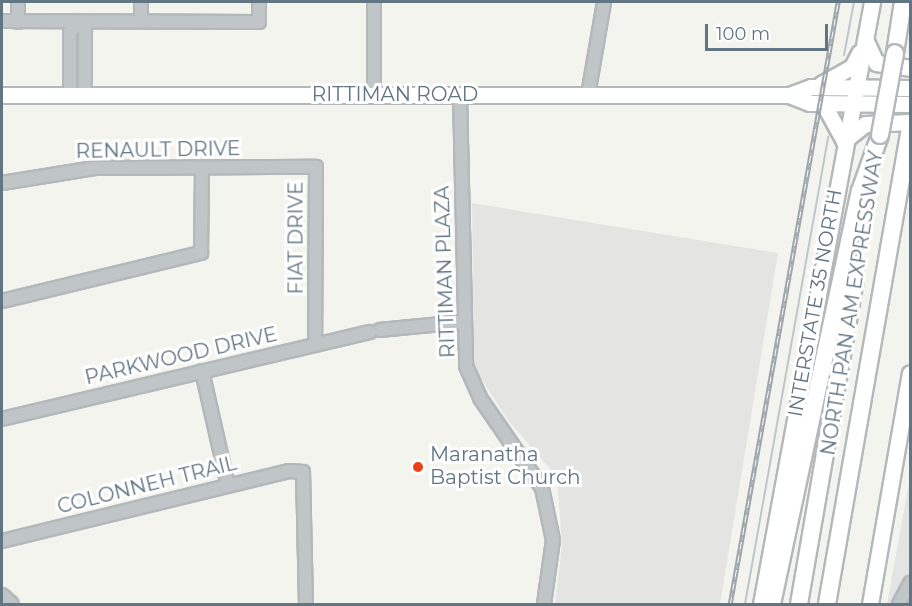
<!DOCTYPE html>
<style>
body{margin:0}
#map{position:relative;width:912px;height:606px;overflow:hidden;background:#f4f4ef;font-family:Montserrat,sans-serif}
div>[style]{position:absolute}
.built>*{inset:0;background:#e4e5e3}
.stream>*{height:2px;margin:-1px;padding:0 1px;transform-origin:1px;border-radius:1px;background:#bbc7cc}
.roads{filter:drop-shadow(2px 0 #b3b8bb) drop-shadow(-2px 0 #b3b8bb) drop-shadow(0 2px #b3b8bb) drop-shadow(0 -2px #b3b8bb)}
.minor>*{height:12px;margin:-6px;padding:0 6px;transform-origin:6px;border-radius:6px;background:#c0c5c7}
.major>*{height:15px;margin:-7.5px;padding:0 7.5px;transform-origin:7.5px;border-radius:7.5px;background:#fff}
.highway>*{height:16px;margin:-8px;padding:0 8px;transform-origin:8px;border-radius:8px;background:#fff}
.rail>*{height:4.5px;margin-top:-2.25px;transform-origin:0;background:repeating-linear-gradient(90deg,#fff 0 7px,#9ea6ab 0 14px);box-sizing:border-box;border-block:2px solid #9ea6ab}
.bridges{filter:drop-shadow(2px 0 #b5b8bb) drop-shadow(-2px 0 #b5b8bb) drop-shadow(0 2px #b5b8bb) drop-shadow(0 -2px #b5b8bb)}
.highway-bridge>*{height:16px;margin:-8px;padding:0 8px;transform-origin:8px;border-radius:8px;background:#fff}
.dots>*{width:16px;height:16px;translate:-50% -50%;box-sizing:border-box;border:3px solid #fff;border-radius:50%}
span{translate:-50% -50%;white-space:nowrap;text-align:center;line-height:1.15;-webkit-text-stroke:6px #fff;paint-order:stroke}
.street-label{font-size:20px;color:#617582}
.poi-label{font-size:20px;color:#617582}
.left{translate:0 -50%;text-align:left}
.frame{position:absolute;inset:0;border:3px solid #617582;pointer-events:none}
.scale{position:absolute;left:705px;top:24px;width:123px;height:27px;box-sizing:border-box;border:3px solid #617582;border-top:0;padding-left:8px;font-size:18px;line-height:21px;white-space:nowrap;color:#617582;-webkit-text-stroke:4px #fff;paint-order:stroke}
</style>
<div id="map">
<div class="built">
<i style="clip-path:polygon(472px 203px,778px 253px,720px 604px,555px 604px,562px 545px,557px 477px,507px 419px,474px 367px)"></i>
<i style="clip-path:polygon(910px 477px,910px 604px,887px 604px)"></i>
</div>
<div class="stream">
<i style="left:844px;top:55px;width:54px;rotate:-79.3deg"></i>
<i style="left:745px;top:604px;width:475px;rotate:-79.9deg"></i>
</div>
<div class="roads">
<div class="minor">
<i style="left:141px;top:2px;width:19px;rotate:90deg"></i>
<i style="left:2px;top:21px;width:257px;rotate:0.2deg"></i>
<i style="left:259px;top:22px;width:20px;rotate:-90deg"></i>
<i style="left:18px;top:22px;width:20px;rotate:-90deg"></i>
<i style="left:70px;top:94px;width:62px;rotate:-90deg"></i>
<i style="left:70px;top:32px;width:12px;rotate:-48deg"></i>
<i style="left:78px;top:23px;width:11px;rotate:49deg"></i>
<i style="left:85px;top:31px;width:63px;rotate:90deg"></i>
<i style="left:374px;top:94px;width:92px;rotate:-90deg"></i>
<i style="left:460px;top:95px;width:271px;rotate:88.7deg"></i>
<i style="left:466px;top:366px;width:35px;rotate:66deg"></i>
<i style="left:480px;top:398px;width:109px;rotate:55.4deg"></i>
<i style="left:542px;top:488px;width:53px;rotate:78.1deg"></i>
<i style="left:553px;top:540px;width:65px;rotate:98deg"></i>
<i style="left:588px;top:95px;width:94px;rotate:-80.2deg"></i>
<i style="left:2px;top:183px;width:94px;rotate:-9.2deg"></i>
<i style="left:95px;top:168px;width:221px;rotate:-0.3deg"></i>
<i style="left:316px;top:167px;width:178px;rotate:90.3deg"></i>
<i style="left:2px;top:301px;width:205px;rotate:-13.6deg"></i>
<i style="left:201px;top:253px;width:85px;rotate:-89.3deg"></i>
<i style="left:380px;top:330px;width:82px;rotate:-5.6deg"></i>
<i style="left:202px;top:371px;width:117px;rotate:77.2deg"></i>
<i style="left:2px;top:419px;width:378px;rotate:-13.3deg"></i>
<i style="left:2px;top:541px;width:296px;rotate:-13.7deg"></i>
<i style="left:290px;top:471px;width:13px;rotate:4deg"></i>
<i style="left:303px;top:472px;width:132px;rotate:88.7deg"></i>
<i style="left:2px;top:595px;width:13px;rotate:42deg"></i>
<i style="left:899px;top:604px;width:24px;rotate:-62deg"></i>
</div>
<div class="major">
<i style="left:865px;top:39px;width:26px;rotate:65deg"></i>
<i style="left:876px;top:63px;width:34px;rotate:8deg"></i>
<i style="left:821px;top:84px;width:35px;rotate:-29deg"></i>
<i style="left:852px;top:67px;width:16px;rotate:-63deg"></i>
<i style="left:2px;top:95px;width:787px"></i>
<i style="left:789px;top:95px;width:22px;rotate:21deg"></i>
<i style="left:810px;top:103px;width:100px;rotate:0.6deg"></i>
<i style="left:789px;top:95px;width:23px;rotate:-20deg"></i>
<i style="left:811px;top:87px;width:99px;rotate:0.6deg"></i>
<i style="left:823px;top:103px;width:43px;rotate:61.1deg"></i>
<i style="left:844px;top:141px;width:27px;rotate:-39deg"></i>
<i style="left:865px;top:124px;width:45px;rotate:-2.5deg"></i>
<i style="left:761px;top:604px;width:612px;rotate:-79.55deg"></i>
<i style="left:870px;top:604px;width:234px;rotate:-80.2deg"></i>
</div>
<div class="highway">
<i style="left:895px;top:53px;width:52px;rotate:-81.1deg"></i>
<i style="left:772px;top:604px;width:422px;rotate:-78deg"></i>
<i style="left:860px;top:191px;width:59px;rotate:-70.3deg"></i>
<i style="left:799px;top:604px;width:329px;rotate:-80.2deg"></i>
<i style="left:827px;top:604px;width:485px;rotate:-80.1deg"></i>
</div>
</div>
<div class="rail">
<i style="left:730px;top:604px;width:612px;rotate:-79.83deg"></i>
</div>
<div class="bridges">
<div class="highway-bridge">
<i style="left:880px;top:135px;width:83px;rotate:-79.6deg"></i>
</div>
</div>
<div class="dots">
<i style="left:418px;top:467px;background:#ea4119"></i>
</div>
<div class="street-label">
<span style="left:395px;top:94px">RITTIMAN ROAD</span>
<span style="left:158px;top:150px;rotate:-1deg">RENAULT DRIVE</span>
<span style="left:296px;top:238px;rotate:-90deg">FIAT DRIVE</span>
<span style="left:445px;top:272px;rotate:-92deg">RITTIMAN PLAZA</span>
<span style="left:815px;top:303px;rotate:-80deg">INTERSTATE 35 NORTH</span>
<span style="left:852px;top:303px;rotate:-81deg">NORTH PAN AM EXPRESSWAY</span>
<span style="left:181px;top:356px;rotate:-13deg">PARKWOOD DRIVE</span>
<span style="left:147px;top:485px;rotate:-14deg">COLONNEH TRAIL</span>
</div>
<div class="poi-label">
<span class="left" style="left:430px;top:466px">Maranatha<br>Baptist Church</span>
</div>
<div class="frame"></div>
<div class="scale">100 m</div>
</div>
